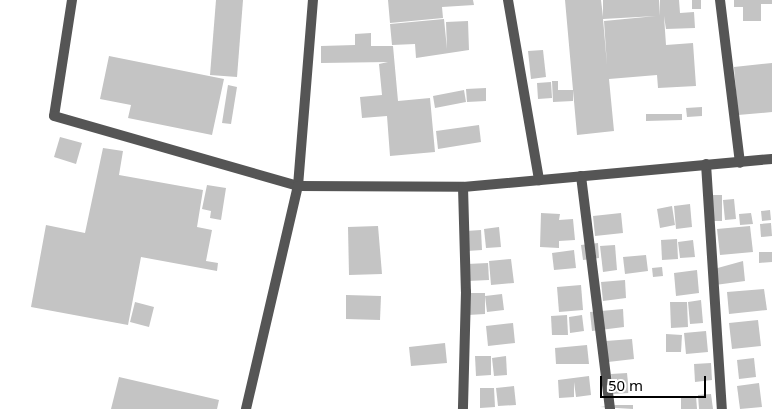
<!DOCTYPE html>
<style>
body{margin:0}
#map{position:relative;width:772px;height:409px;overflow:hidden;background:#fff;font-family:"Noto Sans",sans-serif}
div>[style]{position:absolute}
.building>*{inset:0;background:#c4c4c4}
.minor>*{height:10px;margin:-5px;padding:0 5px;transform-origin:5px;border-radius:5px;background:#555}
span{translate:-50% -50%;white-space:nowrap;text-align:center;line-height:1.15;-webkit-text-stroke:4px #fff;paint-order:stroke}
.scale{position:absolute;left:600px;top:376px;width:106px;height:22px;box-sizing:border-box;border:2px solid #000;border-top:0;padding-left:6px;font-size:15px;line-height:18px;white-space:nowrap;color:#000;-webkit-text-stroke:4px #fff;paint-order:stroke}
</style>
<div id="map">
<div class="building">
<i style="clip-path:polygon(216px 0,243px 0,237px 77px,210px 75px)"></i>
<i style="clip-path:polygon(388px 0,473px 0,474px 5px,442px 7px,443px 18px,390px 23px)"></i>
<i style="clip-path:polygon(evenodd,565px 0,601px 0,603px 17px,603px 0,659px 0,659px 16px,660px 0,679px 0,680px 13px,694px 12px,695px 28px,666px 29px,664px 16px,666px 45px,693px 43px,696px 86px,658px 88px,657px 75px,609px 79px,614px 131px,577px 135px,565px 0,656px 16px,604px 21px,607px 65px,603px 19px,656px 16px)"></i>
<i style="clip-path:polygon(692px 0,701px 0,701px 9px,692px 9px)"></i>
<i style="clip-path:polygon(734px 0,772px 0,772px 4px,761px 4px,761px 21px,743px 21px,743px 7px,734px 7px)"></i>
<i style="clip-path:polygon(444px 19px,447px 49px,446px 22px,468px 21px,469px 50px,416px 58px,415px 44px,392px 45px,390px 24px)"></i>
<i style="clip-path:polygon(371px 33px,371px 46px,393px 46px,398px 101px,430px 98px,435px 152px,390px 156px,387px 116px,362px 118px,360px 97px,382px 95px,379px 64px,388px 62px,321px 63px,321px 46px,355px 45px,355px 34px)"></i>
<i style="clip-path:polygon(543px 50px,546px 77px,531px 79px,528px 51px)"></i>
<i style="clip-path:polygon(109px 56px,224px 79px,212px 135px,128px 118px,131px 105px,100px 99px)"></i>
<i style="clip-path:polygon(772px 63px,772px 112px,738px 115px,734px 67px)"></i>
<i style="clip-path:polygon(552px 81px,558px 81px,558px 90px,573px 90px,573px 101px,553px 102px)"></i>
<i style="clip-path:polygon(551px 82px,552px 98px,538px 99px,537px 83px)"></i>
<i style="clip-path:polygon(228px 85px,237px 87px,231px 124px,222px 123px)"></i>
<i style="clip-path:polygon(486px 88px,486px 101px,467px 102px,466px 89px)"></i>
<i style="clip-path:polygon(464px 90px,466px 102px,435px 108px,433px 96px)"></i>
<i style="clip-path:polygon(702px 107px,702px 116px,687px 117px,686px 108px)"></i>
<i style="clip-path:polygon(646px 114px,682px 114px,682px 120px,646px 121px)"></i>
<i style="clip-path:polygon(479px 125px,481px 142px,438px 149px,436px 131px)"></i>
<i style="clip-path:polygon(60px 137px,82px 143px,76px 164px,54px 157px)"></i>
<i style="clip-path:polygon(103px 148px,123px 151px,119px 175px,203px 190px,197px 227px,212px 230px,206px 261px,218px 263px,217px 271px,141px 257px,128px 325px,31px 307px,46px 225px,85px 233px)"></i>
<i style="clip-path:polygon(207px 185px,226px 188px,221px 220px,210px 218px,211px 211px,202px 209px)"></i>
<i style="clip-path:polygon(706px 195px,722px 195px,722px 221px,713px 221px)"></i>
<i style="clip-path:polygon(734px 199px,736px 219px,725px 220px,723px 200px)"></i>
<i style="clip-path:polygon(690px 204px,692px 227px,676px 229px,674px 206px)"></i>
<i style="clip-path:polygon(672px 206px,675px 225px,660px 228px,657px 209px)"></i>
<i style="clip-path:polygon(770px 210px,771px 220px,762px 221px,761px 211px)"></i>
<i style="clip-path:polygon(541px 213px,560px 214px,559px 220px,573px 219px,575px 240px,559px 241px,559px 236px,559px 248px,540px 247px)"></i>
<i style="clip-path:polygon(621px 213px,623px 233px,595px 236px,593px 216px)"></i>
<i style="clip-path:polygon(751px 213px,753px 224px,740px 225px,739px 214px)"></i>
<i style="clip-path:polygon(771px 223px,772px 236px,761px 237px,760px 224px)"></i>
<i style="clip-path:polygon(378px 226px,382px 274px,349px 275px,348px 227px)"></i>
<i style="clip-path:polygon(750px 226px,753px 252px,720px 255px,717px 229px)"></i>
<i style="clip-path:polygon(499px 227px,501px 247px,486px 248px,484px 229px)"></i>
<i style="clip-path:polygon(481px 230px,482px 250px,467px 251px,466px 231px)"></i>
<i style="clip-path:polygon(677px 239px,678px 259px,662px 260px,661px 240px)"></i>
<i style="clip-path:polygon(693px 240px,695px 257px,680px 258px,678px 242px)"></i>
<i style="clip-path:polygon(598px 243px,599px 258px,583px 260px,581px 245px)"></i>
<i style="clip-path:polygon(615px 245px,617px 270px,603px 272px,600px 246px)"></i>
<i style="clip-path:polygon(574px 250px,576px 268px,554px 270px,552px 253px)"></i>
<i style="clip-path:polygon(759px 252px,772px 252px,772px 262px,759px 263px)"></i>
<i style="clip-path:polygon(646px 255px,648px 271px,625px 274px,623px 257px)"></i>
<i style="clip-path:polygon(511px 259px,514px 283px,491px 285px,489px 261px)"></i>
<i style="clip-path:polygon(743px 261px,745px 281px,715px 285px,714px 269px)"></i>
<i style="clip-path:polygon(488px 263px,489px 280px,468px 281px,467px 264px)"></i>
<i style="clip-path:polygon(662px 267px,663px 276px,653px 277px,652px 268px)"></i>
<i style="clip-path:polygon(697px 270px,699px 293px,676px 296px,674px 273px)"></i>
<i style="clip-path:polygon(625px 280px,626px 298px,603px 301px,601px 282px)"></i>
<i style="clip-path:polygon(581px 285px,583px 310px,559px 312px,557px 287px)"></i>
<i style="clip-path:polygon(764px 289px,767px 310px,729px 314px,727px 292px)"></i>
<i style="clip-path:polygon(467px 293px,485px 293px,485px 314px,468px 315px)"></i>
<i style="clip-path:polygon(502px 294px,504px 310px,487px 312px,485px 296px)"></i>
<i style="clip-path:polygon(346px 295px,381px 296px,380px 320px,346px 319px)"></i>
<i style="clip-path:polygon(701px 300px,703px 323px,690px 324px,688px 302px)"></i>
<i style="clip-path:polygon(135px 302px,154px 307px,149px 327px,130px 322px)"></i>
<i style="clip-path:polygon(670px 302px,687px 302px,688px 327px,671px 328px)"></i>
<i style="clip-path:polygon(623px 309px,624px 327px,592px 331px,590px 312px)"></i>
<i style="clip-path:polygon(567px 315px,568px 335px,552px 335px,551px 316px)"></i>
<i style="clip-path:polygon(582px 315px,584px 331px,570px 333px,569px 317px)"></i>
<i style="clip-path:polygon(758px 320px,761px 346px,732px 349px,729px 323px)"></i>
<i style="clip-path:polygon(513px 323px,515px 343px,488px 346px,486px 326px)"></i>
<i style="clip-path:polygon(706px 331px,708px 352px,686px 354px,684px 333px)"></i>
<i style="clip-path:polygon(666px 334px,682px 335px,681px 352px,666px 352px)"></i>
<i style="clip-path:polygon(632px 339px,634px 359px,608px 362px,606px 341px)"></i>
<i style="clip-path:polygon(445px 343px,447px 363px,411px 366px,409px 347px)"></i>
<i style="clip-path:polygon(587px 345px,589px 364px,556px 364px,555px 348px)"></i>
<i style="clip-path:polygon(475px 356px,491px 356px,491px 375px,476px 376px)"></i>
<i style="clip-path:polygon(506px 356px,507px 375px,494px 376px,492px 358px)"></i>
<i style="clip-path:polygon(754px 358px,756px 377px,739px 379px,737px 360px)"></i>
<i style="clip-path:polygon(711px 363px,712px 380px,695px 382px,694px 364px)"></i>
<i style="clip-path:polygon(627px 373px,629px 393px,613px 394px,611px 374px)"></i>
<i style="clip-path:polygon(589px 376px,591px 395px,576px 397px,574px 382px,574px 397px,559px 398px,558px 380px)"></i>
<i style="clip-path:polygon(119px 377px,219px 400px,217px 409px,111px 409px)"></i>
<i style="clip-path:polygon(759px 383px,762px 407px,740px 409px,737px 386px)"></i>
<i style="clip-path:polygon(514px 386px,516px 405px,498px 406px,496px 388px)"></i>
<i style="clip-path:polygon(480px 388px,494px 388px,495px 407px,480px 408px)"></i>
<i style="clip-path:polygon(711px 394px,713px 409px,699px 409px,698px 395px)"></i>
<i style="clip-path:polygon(681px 396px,696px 396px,697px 409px,681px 409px)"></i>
<i style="clip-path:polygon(633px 405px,633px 409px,600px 407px,616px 405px)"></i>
</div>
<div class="minor">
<i style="left:72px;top:0;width:117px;rotate:98.8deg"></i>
<i style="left:54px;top:116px;width:254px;rotate:16deg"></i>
<i style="left:298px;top:186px;width:187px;rotate:-85.4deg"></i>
<i style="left:508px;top:0;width:183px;rotate:80.2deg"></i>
<i style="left:720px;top:0;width:164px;rotate:83deg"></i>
<i style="left:706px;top:164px;width:246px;rotate:86.3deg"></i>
<i style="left:581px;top:176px;width:235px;rotate:82.9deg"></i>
<i style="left:463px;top:187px;width:105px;rotate:88.4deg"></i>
<i style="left:466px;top:292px;width:117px;rotate:91.5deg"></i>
<i style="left:246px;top:409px;width:229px;rotate:-76.9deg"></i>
<i style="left:298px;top:186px;width:165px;rotate:0.3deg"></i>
<i style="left:463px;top:187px;width:310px;rotate:-5.2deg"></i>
</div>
<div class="scale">50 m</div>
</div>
